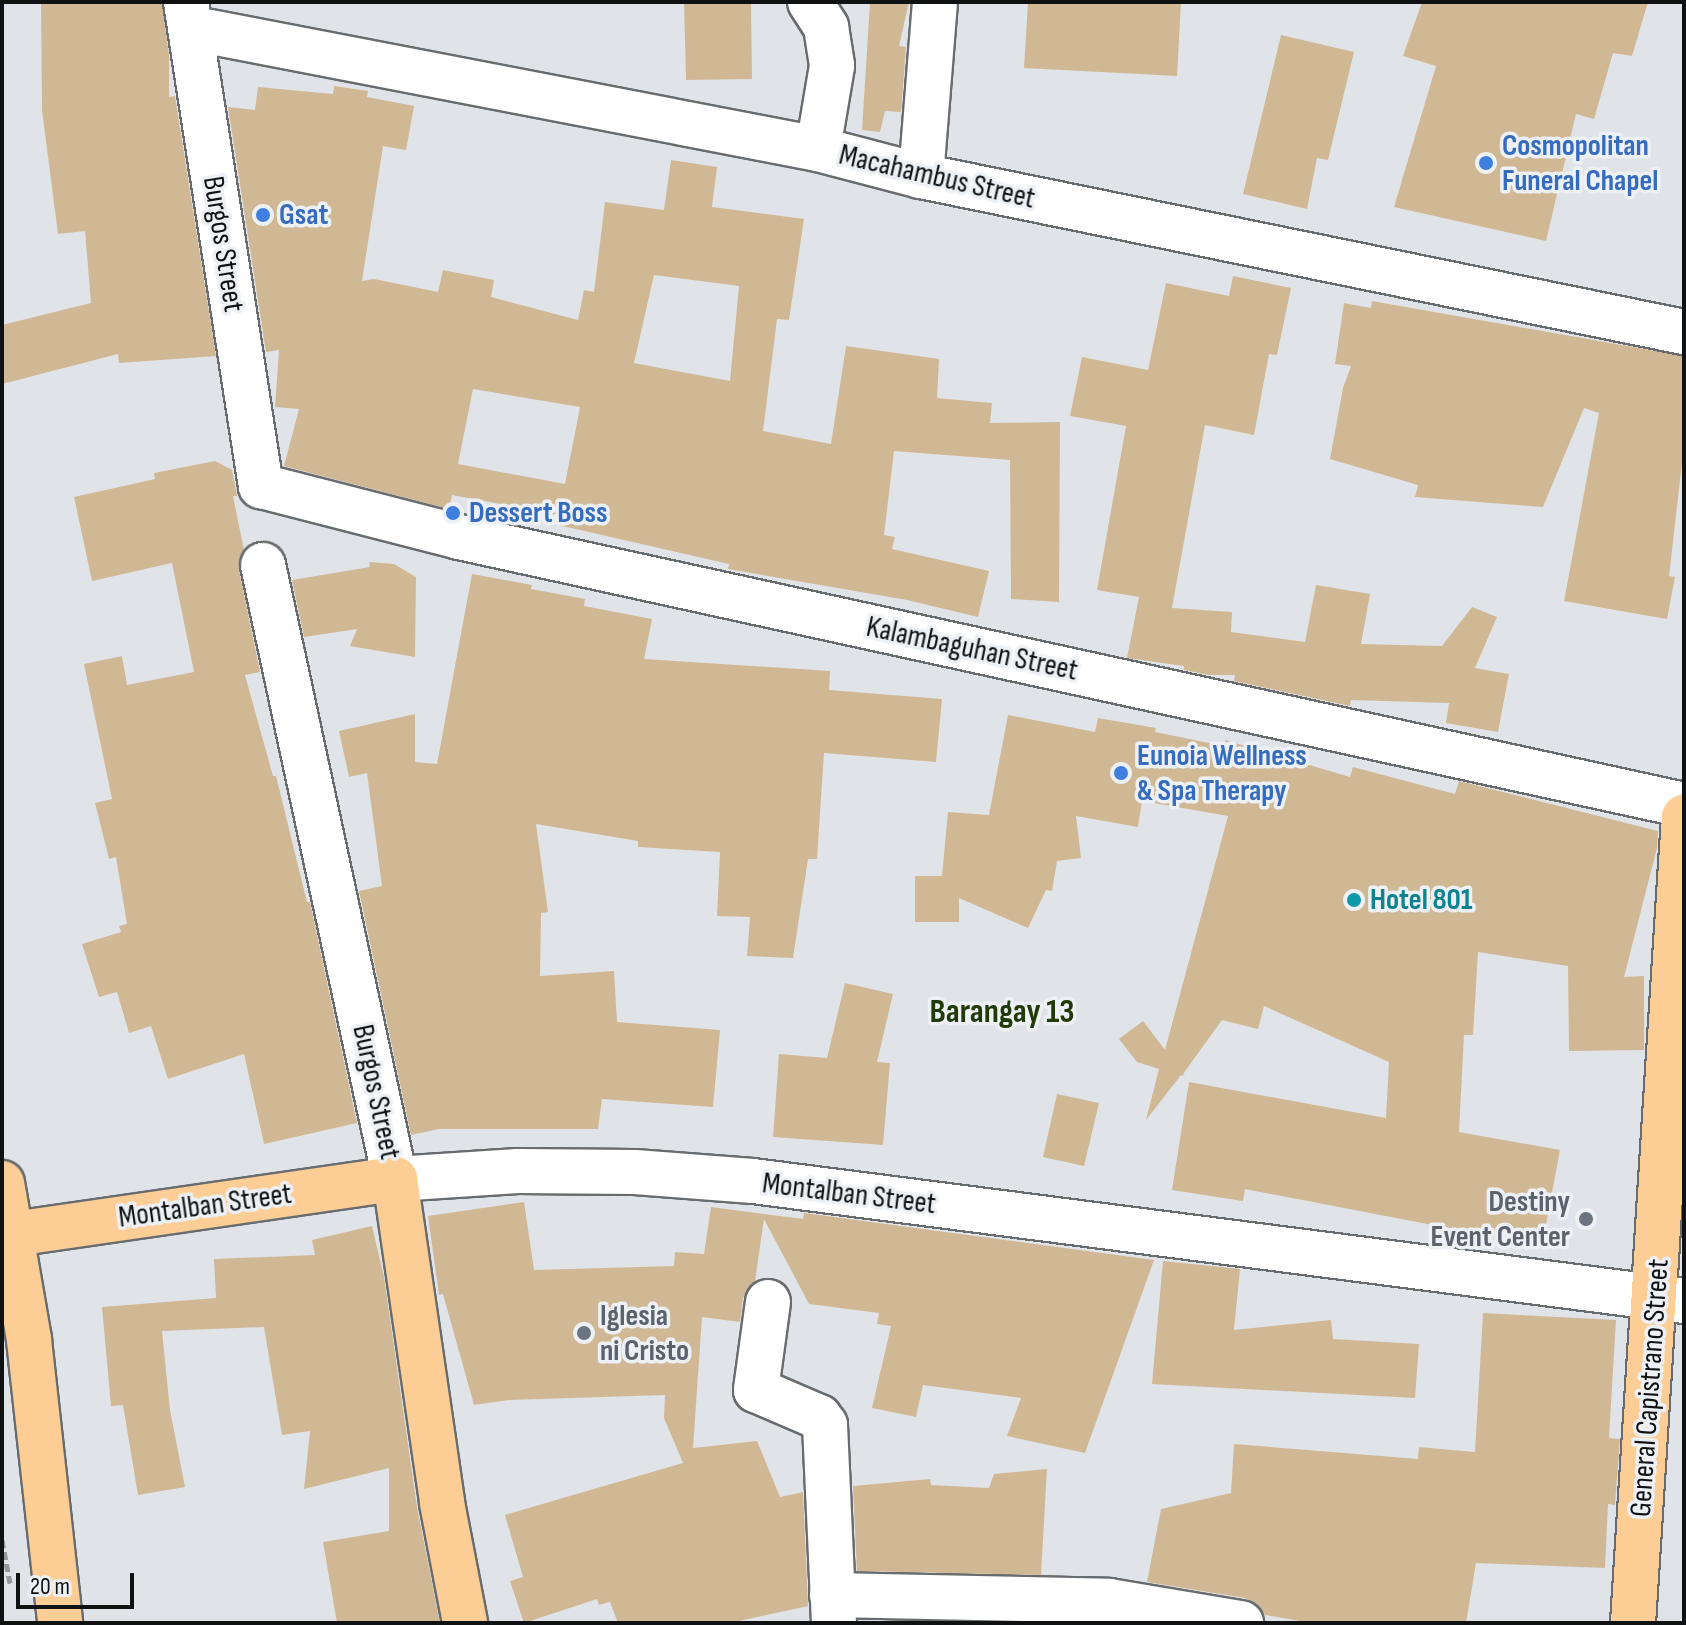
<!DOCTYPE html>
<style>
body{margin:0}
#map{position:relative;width:1686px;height:1625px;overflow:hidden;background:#e0e4e8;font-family:"Sofia Sans Condensed",sans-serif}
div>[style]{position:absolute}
.building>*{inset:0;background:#d1b895}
.path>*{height:5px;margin-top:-2.5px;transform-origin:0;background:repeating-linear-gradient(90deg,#94979b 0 8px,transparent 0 12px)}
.roads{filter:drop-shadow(2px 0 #686c6f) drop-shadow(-2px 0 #686c6f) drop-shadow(0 2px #686c6f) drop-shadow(0 -2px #686c6f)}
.minor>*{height:44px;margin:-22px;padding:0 22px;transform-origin:22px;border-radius:22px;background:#fff}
.major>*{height:44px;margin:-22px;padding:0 22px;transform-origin:22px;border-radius:22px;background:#fccd95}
.dots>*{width:22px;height:22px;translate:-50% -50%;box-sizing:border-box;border:4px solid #edf1f5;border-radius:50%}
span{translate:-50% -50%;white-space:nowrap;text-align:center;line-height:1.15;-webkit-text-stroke:7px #edf1f5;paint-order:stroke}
.shop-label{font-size:30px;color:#366cbe;font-weight:700}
.left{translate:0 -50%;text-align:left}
.street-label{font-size:30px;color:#101113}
.culture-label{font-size:30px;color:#0d838f;font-weight:700}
.worship-label{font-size:30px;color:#5b616d;font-weight:700}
.right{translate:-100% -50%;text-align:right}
.quarter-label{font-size:34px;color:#213a08;font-weight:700}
.frame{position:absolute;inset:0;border:4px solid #101113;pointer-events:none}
.scale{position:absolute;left:16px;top:1573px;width:118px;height:36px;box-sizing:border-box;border:4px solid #101113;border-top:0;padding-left:10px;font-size:24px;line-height:28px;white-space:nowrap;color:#101113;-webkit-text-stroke:6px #edf1f5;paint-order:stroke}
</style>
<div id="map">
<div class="building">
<i style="clip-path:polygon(41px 2px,162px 2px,169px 55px,169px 97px,175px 96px,216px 356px,119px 363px,118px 354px,2px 384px,2px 325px,91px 303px,85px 231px,58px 234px,42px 110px)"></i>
<i style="clip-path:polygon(684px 2px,751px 2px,752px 79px,686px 80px)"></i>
<i style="clip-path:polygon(870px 2px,909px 2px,899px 46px,906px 47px,901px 112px,885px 111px,880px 132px,862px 130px)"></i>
<i style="clip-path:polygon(1028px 2px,1181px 2px,1177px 76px,1024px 68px)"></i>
<i style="clip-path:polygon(1422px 2px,1648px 2px,1632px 56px,1613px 53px,1594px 119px,1576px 114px,1546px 241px,1394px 207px,1436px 66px,1403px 56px)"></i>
<i style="clip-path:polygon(1281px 35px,1354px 52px,1328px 160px,1317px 158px,1307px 209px,1243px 194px)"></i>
<i style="clip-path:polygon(evenodd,334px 86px,368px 91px,367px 97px,414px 106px,406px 150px,383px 146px,362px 281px,374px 279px,438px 292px,443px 270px,494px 280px,491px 297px,578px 320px,584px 290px,594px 292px,605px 202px,664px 210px,671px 160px,717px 167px,712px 207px,804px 219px,789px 320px,777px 319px,763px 431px,831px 444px,846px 346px,939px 359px,937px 398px,992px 403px,990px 423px,1060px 422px,1059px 602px,1011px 599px,1010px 460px,894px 451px,884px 535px,895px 537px,892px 549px,989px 571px,978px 617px,907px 600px,728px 569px,729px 564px,558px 525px,560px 515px,452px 495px,449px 509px,284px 466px,299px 409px,275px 407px,279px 350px,266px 352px,228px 107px,255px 110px,258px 87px,333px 94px,334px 86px,654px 275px,739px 286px,730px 381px,634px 363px,654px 275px,334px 86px,473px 389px,580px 407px,565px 484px,458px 464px,473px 389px)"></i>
<i style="clip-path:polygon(1233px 276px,1291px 288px,1277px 355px,1269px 354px,1254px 435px,1205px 425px,1172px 608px,1232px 612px,1231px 632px,1305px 642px,1316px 585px,1370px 594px,1361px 644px,1442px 646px,1472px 607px,1497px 617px,1475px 668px,1509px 674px,1498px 732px,1446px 723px,1449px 703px,1351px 700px,1350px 706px,1234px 681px,1235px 675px,1209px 675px,1184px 670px,1184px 666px,1127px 658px,1139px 597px,1097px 590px,1126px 426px,1070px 416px,1082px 357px,1148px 370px,1166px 283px,1229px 296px)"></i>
<i style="clip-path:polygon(1372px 301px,1684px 356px,1684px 446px,1669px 576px,1675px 577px,1667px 619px,1564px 601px,1599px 413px,1584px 408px,1543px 507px,1415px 497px,1418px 485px,1330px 459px,1343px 388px,1351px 366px,1335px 364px,1344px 303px,1371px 308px)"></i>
<i style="clip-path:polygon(215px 461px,232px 470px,237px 496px,233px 496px,244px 550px,239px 570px,260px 672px,245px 675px,273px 776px,276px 776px,307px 902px,310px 902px,357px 1123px,264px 1144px,244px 1054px,168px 1079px,151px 1026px,129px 1033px,117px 992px,99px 997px,82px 944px,121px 932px,119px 926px,127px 924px,116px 857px,109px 859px,95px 803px,112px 799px,84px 664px,122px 656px,127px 685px,194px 672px,172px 563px,92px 581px,74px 497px,155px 479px,154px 473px)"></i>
<i style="clip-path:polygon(369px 562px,394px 564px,416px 577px,415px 657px,350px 646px,357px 629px,304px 637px,292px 580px,370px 567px)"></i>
<i style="clip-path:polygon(472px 574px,532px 585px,531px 589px,585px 599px,584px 606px,652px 619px,644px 659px,830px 671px,829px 690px,942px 699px,936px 762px,824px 753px,817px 859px,808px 859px,793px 958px,747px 956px,750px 917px,717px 916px,720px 852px,638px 847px,638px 841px,536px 824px,548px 912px,541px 913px,540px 976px,614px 971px,617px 1022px,720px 1030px,713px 1107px,602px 1099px,598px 1129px,439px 1129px,411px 1135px,359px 891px,382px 886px,367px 773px,349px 777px,339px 731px,415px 714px,415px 762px,437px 764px)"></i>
<i style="clip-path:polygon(1008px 715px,1095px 732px,1098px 718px,1156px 728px,1155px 732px,1224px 746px,1225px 740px,1350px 777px,1353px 767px,1455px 794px,1459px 781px,1658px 831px,1657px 848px,1624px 977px,1644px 976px,1644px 1050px,1569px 1051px,1568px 966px,1478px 952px,1473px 1035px,1464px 1035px,1459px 1132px,1560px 1150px,1542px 1246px,1245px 1189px,1243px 1201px,1172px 1190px,1189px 1082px,1386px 1118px,1389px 1062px,1264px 1006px,1258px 1029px,1222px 1020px,1183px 1074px,1185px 1076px,1181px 1075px,1146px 1120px,1159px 1069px,1137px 1062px,1119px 1039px,1143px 1021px,1165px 1050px,1228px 816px,1142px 801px,1138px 827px,1076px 816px,1081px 858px,1057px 861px,1052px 891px,1046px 890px,1028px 928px,959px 898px,959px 922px,915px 922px,915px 876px,942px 876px,948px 812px,989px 815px)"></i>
<i style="clip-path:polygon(845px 983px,893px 994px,877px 1062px,890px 1063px,883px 1145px,773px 1137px,779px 1054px,827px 1058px)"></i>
<i style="clip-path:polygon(1057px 1094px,1099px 1103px,1084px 1166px,1043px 1157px)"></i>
<i style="clip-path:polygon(524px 1202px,534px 1270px,674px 1266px,675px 1252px,704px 1254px,711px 1207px,803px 1219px,804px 1213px,1154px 1260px,1085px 1453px,1007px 1436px,1021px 1398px,923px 1385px,916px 1417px,872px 1408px,891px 1326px,877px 1324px,879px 1313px,809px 1304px,764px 1219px,755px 1281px,743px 1298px,740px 1322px,702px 1317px,693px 1448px,757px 1441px,780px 1497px,803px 1492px,808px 1606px,730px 1623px,618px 1623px,610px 1602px,599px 1605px,597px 1599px,524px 1623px,510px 1581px,523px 1577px,505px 1515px,683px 1463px,664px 1418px,665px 1395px,509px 1400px,474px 1405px,443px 1294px,439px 1295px,428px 1216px)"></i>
<i style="clip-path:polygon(372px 1226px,384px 1277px,417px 1507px,440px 1623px,337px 1623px,323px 1542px,389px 1531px,389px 1468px,304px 1489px,310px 1431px,282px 1435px,264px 1327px,162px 1331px,170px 1410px,185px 1487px,138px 1495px,123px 1405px,111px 1406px,102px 1307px,216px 1298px,214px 1259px,315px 1255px,312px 1240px)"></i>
<i style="clip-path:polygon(1163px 1261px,1240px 1269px,1234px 1330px,1331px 1320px,1333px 1339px,1419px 1344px,1415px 1398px,1152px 1384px)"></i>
<i style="clip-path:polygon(1483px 1313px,1616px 1320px,1609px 1438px,1620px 1439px,1615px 1505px,1608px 1504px,1605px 1568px,1476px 1563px,1466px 1623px,1311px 1623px,1265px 1615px,1257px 1604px,1245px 1598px,1147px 1582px,1161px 1509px,1231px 1493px,1234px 1444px,1418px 1459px,1419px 1447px,1475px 1452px)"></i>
<i style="clip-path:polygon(1047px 1469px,1041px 1575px,857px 1571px,853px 1486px,930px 1479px,931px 1485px,989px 1488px,994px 1474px)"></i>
</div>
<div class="path">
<i style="left:2px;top:1540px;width:44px;rotate:79.5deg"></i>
</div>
<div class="roads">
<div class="minor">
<i style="left:186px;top:2px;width:490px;rotate:81.2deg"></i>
<i style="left:261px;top:486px;width:204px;rotate:14.4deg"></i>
<i style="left:459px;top:537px;width:1254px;rotate:12.34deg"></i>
<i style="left:810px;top:2px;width:30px;rotate:57deg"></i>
<i style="left:826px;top:27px;width:39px;rotate:81deg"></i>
<i style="left:832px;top:66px;width:84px;rotate:99.6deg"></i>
<i style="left:190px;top:28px;width:640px;rotate:10.91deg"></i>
<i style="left:818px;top:149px;width:106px;rotate:14.7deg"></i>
<i style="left:921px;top:176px;width:779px;rotate:11.56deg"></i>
<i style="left:921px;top:176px;width:175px;rotate:-85.4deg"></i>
<i style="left:263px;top:565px;width:628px;rotate:77.87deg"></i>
<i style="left:395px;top:1179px;width:123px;rotate:-3.7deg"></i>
<i style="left:518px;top:1171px;width:117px;rotate:0.5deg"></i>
<i style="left:635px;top:1172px;width:118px;rotate:4.4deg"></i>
<i style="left:753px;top:1181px;width:939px;rotate:7.34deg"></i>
<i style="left:768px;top:1302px;width:89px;rotate:97.8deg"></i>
<i style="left:756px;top:1390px;width:69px;rotate:23.2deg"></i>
<i style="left:819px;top:1417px;width:10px;rotate:53deg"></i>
<i style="left:825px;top:1425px;width:198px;rotate:87.4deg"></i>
<i style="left:832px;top:1595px;width:277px;rotate:1.2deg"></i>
<i style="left:1109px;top:1601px;width:134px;rotate:9.5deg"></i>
</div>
<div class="major">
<i style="left:2px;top:1183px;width:159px;rotate:80.2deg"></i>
<i style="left:29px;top:1340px;width:285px;rotate:83.7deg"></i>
<i style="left:13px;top:1234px;width:386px;rotate:-8.2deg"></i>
<i style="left:395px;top:1179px;width:327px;rotate:81.7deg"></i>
<i style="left:442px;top:1503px;width:122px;rotate:79.1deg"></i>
<i style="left:1633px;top:1623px;width:808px;rotate:-86.38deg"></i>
</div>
</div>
<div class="dots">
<i style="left:1486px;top:163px;background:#3f7fe0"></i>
<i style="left:263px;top:215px;background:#3f7fe0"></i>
<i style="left:453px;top:513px;background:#3f7fe0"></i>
<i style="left:1121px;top:773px;background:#3f7fe0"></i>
<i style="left:1354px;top:900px;background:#0f9aa8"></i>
<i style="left:1586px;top:1219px;background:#6b7280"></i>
<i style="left:584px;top:1333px;background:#6b7280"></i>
</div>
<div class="shop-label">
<span class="left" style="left:1502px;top:163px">Cosmopolitan<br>Funeral Chapel</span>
<span class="left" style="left:279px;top:215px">Gsat</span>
<span class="left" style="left:469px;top:513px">Dessert Boss</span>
<span class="left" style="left:1137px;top:773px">Eunoia Wellness<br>&amp; Spa Therapy</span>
</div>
<div class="street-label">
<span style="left:937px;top:177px;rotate:13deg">Macahambus Street</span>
<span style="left:223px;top:244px;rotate:81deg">Burgos Street</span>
<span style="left:972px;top:649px;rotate:12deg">Kalambaguhan Street</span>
<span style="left:376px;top:1092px;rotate:78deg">Burgos Street</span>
<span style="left:849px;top:1194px;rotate:7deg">Montalban Street</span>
<span style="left:205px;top:1206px;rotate:-8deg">Montalban Street</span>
<span style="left:1650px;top:1388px;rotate:-86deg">General Capistrano Street</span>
</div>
<div class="culture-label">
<span class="left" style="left:1370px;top:900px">Hotel 801</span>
</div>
<div class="worship-label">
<span class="right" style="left:1570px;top:1219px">Destiny<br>Event Center</span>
<span class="left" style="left:600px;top:1333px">Iglesia<br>ni Cristo</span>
</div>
<div class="quarter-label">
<span style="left:1002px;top:1012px">Barangay 13</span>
</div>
<div class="frame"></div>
<div class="scale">20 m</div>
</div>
